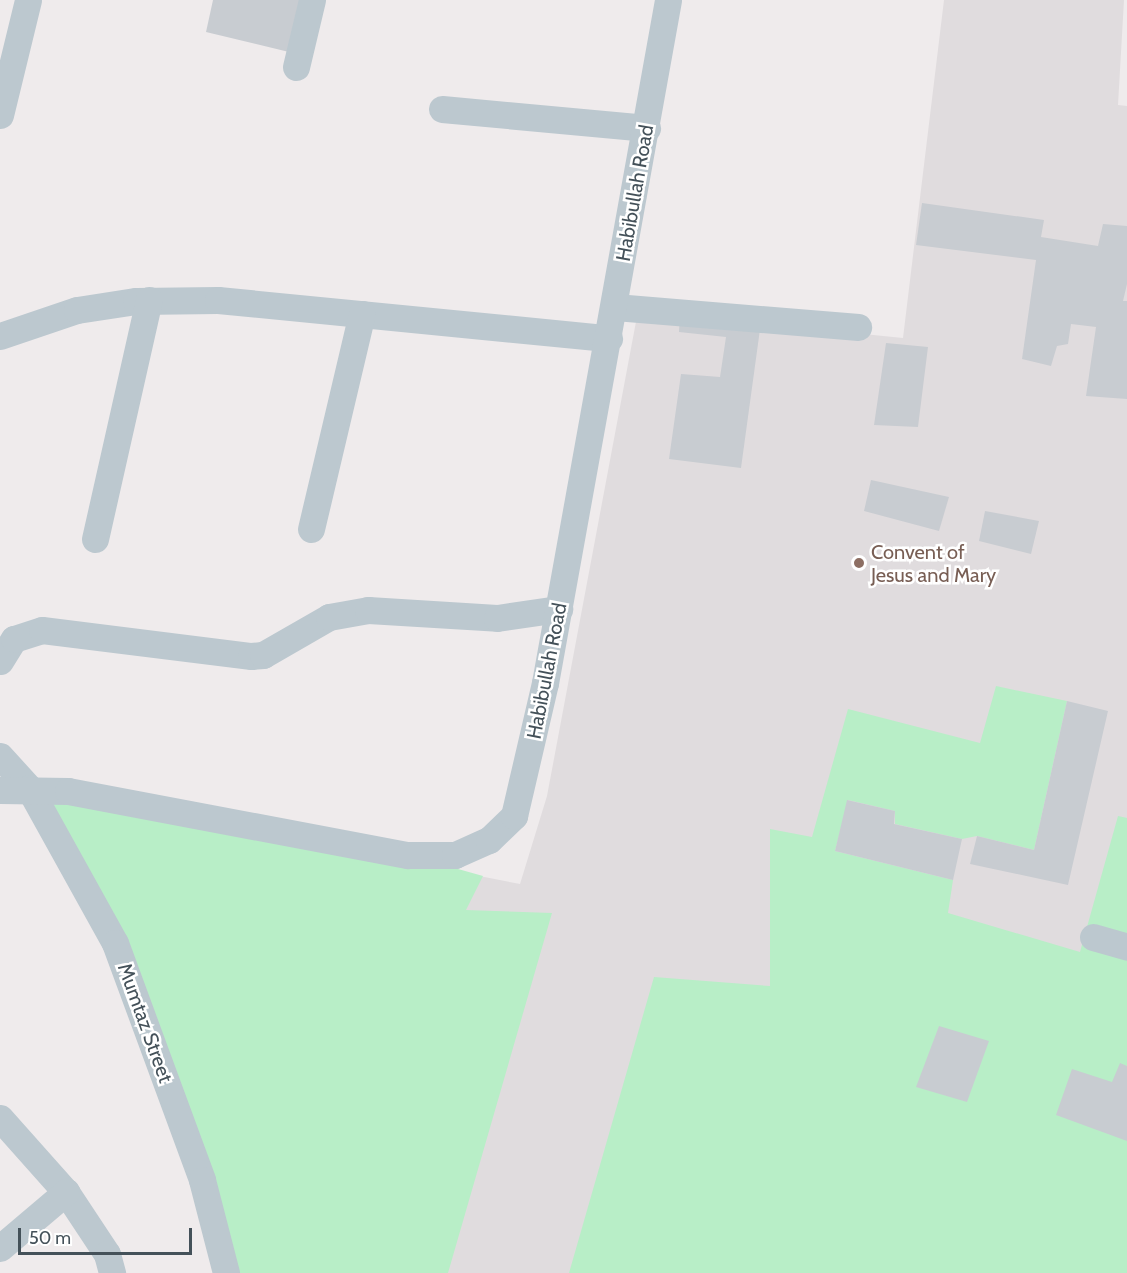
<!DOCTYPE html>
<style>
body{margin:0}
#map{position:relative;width:1127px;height:1273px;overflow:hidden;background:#efebec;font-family:Cabin,sans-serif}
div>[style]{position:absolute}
.education>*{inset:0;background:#e0dcde}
.green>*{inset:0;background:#b8eec7}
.building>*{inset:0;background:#c8ccd1}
.minor>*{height:27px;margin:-13.5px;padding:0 13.5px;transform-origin:13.5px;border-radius:13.5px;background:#bcc8cf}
.dots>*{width:16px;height:16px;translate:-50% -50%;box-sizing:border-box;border:3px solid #fff;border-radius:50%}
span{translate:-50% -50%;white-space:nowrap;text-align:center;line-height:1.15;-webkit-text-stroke:5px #fff;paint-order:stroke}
.street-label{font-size:20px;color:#445159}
.education-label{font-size:20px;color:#785e54}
.left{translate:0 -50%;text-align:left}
.scale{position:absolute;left:18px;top:1228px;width:174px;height:27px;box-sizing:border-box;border:3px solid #445159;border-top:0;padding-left:8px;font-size:18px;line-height:21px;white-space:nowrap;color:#445159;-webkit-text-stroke:4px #fff;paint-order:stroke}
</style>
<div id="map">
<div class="education">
<i style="clip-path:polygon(944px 0,1124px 0,1118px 105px,1127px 106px,1127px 1273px,226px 1273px,157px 1051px,29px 788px,520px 884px,547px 796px,638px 311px,903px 338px)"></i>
</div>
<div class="green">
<i style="clip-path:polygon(996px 686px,1067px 701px,1034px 850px,977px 836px,962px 839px,895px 824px,895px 811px,848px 800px,835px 851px,953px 880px,948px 913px,1080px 952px,1118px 816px,1127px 818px,1127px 1273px,569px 1273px,654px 977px,770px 986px,770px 829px,812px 837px,848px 709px,980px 743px)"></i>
<i style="clip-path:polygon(29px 788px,408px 855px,483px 876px,466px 910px,552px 913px,448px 1273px,226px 1273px,157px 1051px)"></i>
</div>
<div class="building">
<i style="clip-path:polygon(213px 0,302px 0,289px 52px,206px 32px)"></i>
<i style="clip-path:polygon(922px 203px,1044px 220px,1041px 237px,1098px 246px,1103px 224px,1127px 226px,1127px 284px,1123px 301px,1127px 301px,1127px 399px,1086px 396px,1096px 327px,1071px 324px,1068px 344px,1057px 346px,1051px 366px,1022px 359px,1036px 260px,916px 245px)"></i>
<i style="clip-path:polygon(680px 313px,761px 322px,741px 468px,669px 459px,681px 374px,720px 377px,726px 337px,679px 332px)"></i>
<i style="clip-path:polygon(886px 343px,928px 347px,918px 427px,874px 425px)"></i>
<i style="clip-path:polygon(871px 480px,949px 497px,939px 531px,864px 511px)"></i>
<i style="clip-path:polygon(985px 511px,1039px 521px,1031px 554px,979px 541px)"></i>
<i style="clip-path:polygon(1067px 701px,1108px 711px,1068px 885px,970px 864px,977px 836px,1034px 850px)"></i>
<i style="clip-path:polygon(847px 800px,895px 811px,894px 824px,962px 839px,953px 880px,835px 851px)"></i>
<i style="clip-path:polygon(939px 1026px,989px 1041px,967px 1102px,916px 1087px)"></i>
<i style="clip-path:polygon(1120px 1063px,1127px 1066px,1127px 1141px,1056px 1115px,1072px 1069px,1112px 1082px)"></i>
</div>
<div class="minor">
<i style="left:296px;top:67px;width:69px;rotate:-76.6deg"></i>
<i style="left:442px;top:109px;width:206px;rotate:5.3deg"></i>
<i style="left:0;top:115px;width:118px;rotate:-76.3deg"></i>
<i style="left:615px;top:307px;width:244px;rotate:4.7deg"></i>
<i style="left:0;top:336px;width:81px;rotate:-18.7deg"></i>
<i style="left:77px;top:310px;width:60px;rotate:-8.7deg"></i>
<i style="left:136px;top:301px;width:82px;rotate:-0.7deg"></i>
<i style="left:218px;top:300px;width:393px;rotate:5.6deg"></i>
<i style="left:311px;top:529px;width:221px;rotate:-76.7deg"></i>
<i style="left:95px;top:539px;width:245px;rotate:-77.3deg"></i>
<i style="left:0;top:661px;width:26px;rotate:-58deg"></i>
<i style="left:14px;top:639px;width:29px;rotate:-18deg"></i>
<i style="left:42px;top:630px;width:211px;rotate:7.1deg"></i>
<i style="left:251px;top:656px;width:12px;rotate:-5deg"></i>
<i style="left:263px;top:655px;width:76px;rotate:-29.9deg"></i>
<i style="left:329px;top:617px;width:40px;rotate:-10deg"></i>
<i style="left:368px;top:610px;width:129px;rotate:3.5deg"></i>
<i style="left:497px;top:618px;width:63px;rotate:-8.3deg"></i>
<i style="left:0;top:756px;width:43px;rotate:47.8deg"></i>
<i style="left:29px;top:788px;width:177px;rotate:61deg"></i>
<i style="left:115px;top:943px;width:252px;rotate:69.8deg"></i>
<i style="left:202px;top:1180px;width:96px;rotate:75.5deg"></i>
<i style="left:0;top:790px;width:68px;rotate:0.8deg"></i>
<i style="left:68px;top:791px;width:346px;rotate:10.7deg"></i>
<i style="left:408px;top:855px;width:47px"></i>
<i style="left:455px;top:855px;width:37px;rotate:-24deg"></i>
<i style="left:489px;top:840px;width:35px;rotate:-44deg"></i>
<i style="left:514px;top:816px;width:137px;rotate:-76.9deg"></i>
<i style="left:545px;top:683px;width:694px;rotate:-79.79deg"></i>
<i style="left:1093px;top:937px;width:35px;rotate:16deg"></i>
<i style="left:0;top:1118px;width:99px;rotate:48.3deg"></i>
<i style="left:66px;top:1192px;width:74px;rotate:56.5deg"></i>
<i style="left:107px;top:1254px;width:20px;rotate:75deg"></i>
<i style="left:0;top:1248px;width:87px;rotate:-40.3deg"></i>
</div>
<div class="dots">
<i style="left:859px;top:563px;background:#8d6e63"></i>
</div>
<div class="street-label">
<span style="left:635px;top:193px;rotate:-80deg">Habibullah Road</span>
<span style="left:547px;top:671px;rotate:-79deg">Habibullah Road</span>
<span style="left:145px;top:1023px;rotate:70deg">Mumtaz Street</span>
</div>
<div class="education-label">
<span class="left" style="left:871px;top:564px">Convent of<br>Jesus and Mary</span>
</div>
<div class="scale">50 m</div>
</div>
